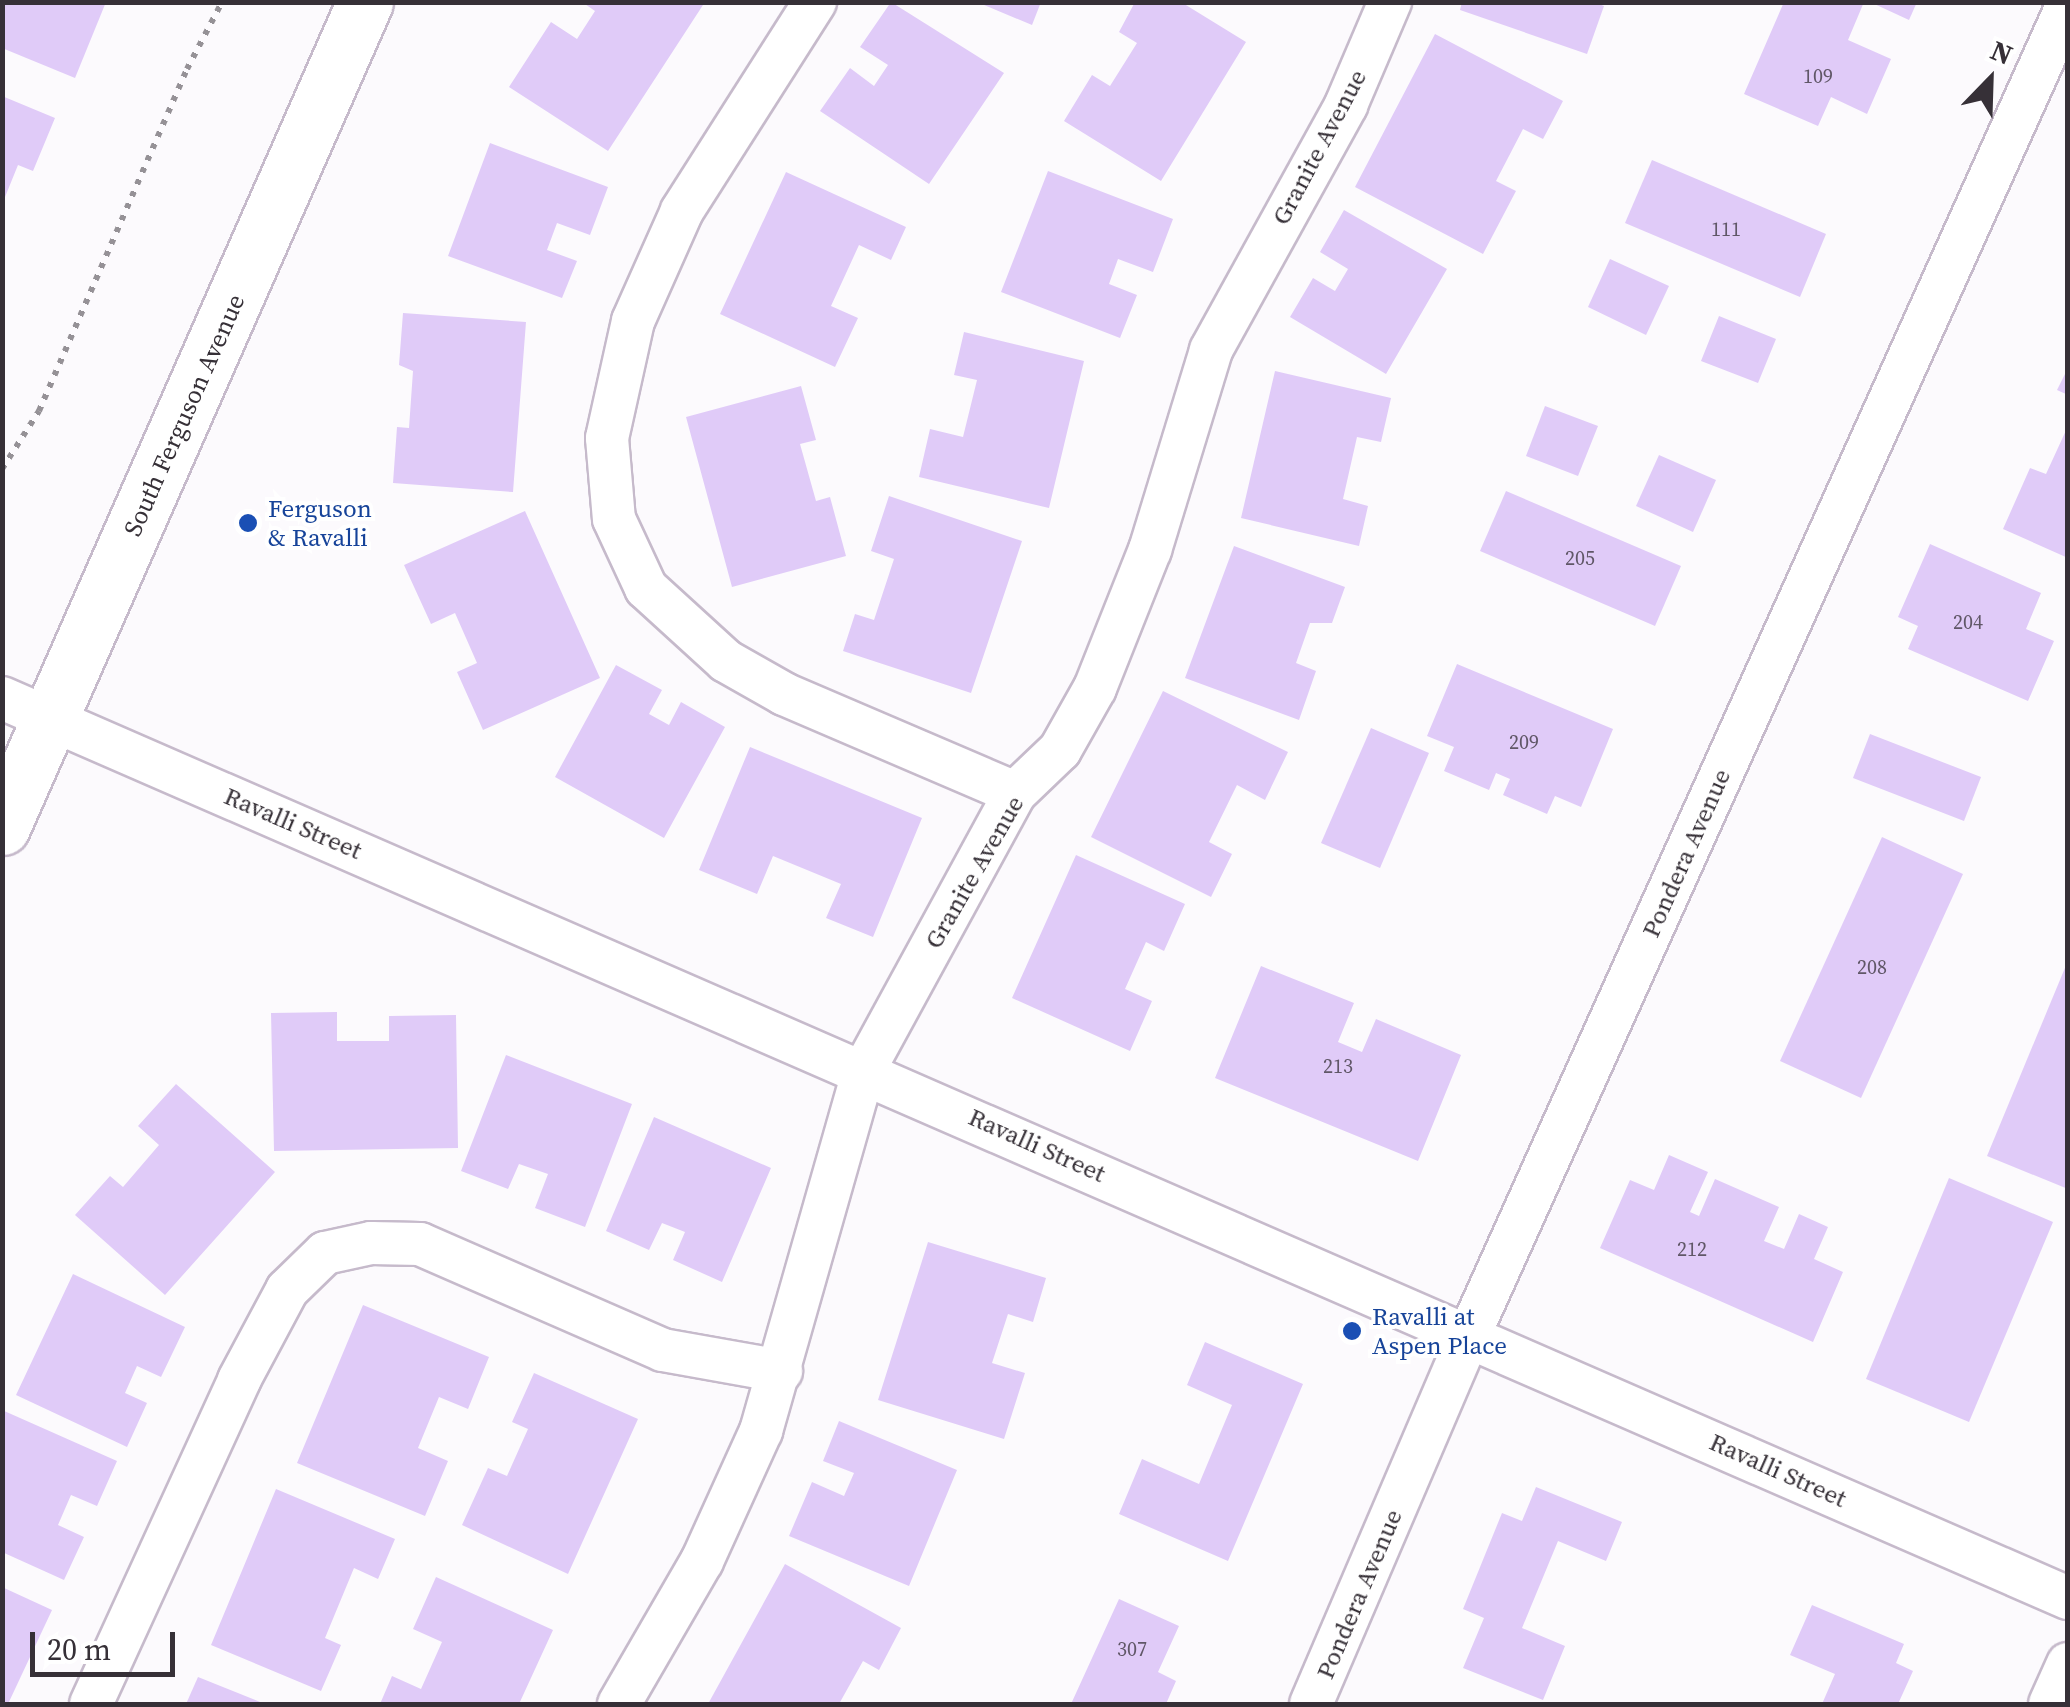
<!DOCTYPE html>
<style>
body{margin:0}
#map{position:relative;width:2070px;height:1707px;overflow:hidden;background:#fcfafd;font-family:"Source Serif 4",serif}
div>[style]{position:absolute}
.building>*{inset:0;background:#e0cbf8}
.path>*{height:6px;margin-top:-3px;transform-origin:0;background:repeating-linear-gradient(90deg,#959196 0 5px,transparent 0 13px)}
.roads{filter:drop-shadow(2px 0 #c6bacb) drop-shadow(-2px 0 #c6bacb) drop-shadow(0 2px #c6bacb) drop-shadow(0 -2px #c6bacb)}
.street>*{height:42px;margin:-21px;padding:0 21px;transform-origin:21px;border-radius:21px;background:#fff}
.secondary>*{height:55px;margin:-27.5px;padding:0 27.5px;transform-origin:27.5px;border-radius:27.5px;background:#fff}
.dots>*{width:28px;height:28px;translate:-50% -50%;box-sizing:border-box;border:5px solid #fff;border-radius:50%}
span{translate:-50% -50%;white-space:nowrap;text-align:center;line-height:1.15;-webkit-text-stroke:8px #fff;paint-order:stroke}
.number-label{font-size:20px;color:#605767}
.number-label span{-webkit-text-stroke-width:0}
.street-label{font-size:25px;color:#363037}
.transit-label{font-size:25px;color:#164399}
.left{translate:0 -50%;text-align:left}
.frame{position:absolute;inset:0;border:5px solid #363037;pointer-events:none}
.north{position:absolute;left:1940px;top:30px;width:100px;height:100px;-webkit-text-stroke:8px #fff;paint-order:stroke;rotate:23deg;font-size:28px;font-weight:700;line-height:40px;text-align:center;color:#363037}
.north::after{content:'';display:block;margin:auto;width:35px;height:45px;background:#363037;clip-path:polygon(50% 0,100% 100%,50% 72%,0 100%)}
.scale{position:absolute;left:30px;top:1632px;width:145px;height:45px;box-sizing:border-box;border:5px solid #363037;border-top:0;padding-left:12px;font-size:30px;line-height:35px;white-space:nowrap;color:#363037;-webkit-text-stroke:8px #fff;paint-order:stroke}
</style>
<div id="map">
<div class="building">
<i style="clip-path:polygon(2px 2px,106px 2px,75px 78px,2px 48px)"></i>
<i style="clip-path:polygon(582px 2px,703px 5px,608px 151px,509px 87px,551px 22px,577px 39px,595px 11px)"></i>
<i style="clip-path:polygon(891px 2px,1004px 73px,929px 184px,820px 111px,850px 68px,874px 86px,888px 65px,860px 47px)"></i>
<i style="clip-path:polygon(977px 2px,1041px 2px,1032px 25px)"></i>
<i style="clip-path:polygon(1135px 2px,1181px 2px,1246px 42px,1161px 181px,1064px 121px,1092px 75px,1110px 86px,1137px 43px,1119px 32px)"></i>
<i style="clip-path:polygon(1462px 2px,1594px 2px,1604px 6px,1587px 54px,1460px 10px)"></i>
<i style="clip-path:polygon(1784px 2px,1864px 2px,1848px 40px,1891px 59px,1867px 114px,1831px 97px,1818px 126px,1744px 94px)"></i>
<i style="clip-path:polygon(1870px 2px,1917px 2px,1909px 20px)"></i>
<i style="clip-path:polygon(1435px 34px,1563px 101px,1543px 139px,1523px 129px,1496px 181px,1516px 191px,1483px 254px,1355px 187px)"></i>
<i style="clip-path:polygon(2px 96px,55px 118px,33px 171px,18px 165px,3px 202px)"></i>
<i style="clip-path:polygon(490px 143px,608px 187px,590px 235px,557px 223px,547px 250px,577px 261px,562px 298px,448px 256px)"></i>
<i style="clip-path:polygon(1652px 160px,1826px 234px,1800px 297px,1625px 223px)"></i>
<i style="clip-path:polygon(1048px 171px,1173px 219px,1153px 272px,1118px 259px,1109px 284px,1137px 295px,1120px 338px,1001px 292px)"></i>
<i style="clip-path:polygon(786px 172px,906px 227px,891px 260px,859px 245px,831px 306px,858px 318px,835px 367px,720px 314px)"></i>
<i style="clip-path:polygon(1344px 210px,1447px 269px,1386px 374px,1290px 317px,1313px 278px,1335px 291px,1348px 269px,1320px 252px)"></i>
<i style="clip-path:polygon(1610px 259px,1669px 286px,1646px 335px,1588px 307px)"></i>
<i style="clip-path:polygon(403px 313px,526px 322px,513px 492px,393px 483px,397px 427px,409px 428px,413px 371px,399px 365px)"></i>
<i style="clip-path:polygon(1719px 316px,1776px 339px,1758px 383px,1701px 361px)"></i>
<i style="clip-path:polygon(964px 332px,1084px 361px,1049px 508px,919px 477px,930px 429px,963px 437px,977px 380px,954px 375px)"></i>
<i style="clip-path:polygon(2068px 368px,2068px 395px,2057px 390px)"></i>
<i style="clip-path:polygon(1275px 371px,1391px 398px,1381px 442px,1357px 437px,1343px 499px,1368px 506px,1359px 546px,1241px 518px)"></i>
<i style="clip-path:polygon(801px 386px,816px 440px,800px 444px,816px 501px,830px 497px,846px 556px,732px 587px,686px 417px)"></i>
<i style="clip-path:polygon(1545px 406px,1598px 426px,1578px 476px,1526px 456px)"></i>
<i style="clip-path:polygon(2068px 426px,2068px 558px,2003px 529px,2030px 468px,2046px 474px)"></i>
<i style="clip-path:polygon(1659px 455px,1716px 480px,1693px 532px,1636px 506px)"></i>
<i style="clip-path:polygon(1506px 491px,1681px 566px,1655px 626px,1480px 551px)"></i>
<i style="clip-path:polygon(889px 496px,1022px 541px,971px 693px,843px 651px,855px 614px,874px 620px,894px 559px,871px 551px)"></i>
<i style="clip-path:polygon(525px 511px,600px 678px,483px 730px,457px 672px,477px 663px,455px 613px,431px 624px,404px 565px)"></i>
<i style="clip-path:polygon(1930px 544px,2041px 593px,2026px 629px,2054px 641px,2028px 701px,1908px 649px,1918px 626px,1898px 617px)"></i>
<i style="clip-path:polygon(1234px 546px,1345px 587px,1332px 623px,1310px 623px,1296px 663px,1316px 671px,1299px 720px,1185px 678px)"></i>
<i style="clip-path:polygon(1457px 664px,1613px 729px,1581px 807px,1555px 796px,1547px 814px,1503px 795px,1510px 779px,1496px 773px,1489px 790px,1444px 771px,1454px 747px,1427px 736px)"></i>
<i style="clip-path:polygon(616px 665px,662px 690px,649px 714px,669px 725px,681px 702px,725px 727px,664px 838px,555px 777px)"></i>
<i style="clip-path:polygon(1163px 691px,1288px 752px,1265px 800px,1237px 785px,1209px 842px,1232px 854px,1211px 897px,1091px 837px)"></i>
<i style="clip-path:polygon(1371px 728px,1429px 753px,1380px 868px,1321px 843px)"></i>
<i style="clip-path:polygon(1870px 734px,1981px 777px,1964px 821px,1853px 778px)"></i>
<i style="clip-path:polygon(750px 747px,922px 818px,873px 937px,826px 918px,841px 884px,773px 856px,757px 894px,699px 870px)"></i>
<i style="clip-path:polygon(1882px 837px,1963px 874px,1861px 1098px,1780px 1061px)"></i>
<i style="clip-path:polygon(1076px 855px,1185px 904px,1164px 951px,1146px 942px,1125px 989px,1152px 1001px,1130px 1051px,1012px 998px)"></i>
<i style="clip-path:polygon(2067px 963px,2068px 963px,2068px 1189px,1987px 1156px)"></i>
<i style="clip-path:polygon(1261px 966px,1354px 1003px,1338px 1042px,1362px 1052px,1376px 1019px,1461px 1055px,1418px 1161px,1215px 1078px)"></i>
<i style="clip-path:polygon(337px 1012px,337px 1041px,389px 1041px,389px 1016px,456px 1015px,458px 1148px,274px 1151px,271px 1013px)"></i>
<i style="clip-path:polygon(506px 1055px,632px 1104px,585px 1227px,535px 1208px,548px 1174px,519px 1164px,508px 1189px,461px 1171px)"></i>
<i style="clip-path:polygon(176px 1084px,275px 1172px,165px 1295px,75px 1215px,110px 1176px,123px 1187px,159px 1145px,138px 1126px)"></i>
<i style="clip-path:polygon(654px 1117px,771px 1168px,722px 1282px,673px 1260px,685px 1232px,662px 1223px,649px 1250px,606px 1231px)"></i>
<i style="clip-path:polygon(1669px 1155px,1708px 1172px,1690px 1212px,1699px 1216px,1715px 1179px,1779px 1207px,1764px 1241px,1784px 1249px,1799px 1214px,1828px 1227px,1814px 1259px,1843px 1272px,1813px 1342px,1600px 1248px,1630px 1180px,1654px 1190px)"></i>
<i style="clip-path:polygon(1949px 1178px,2053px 1222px,1969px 1422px,1866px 1379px)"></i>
<i style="clip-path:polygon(928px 1242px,1046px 1278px,1033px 1322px,1008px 1314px,992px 1363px,1025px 1373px,1004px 1439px,878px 1400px)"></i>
<i style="clip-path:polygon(73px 1274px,185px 1327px,161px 1377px,137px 1366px,125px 1393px,147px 1403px,127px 1447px,16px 1395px)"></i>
<i style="clip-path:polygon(363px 1305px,489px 1357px,468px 1409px,439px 1397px,418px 1448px,448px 1461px,425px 1516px,297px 1463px)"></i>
<i style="clip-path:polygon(1205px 1342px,1303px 1384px,1228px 1561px,1119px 1514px,1142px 1459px,1199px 1484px,1232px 1405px,1187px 1385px)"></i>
<i style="clip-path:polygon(534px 1373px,638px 1419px,568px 1574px,462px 1525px,488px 1468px,507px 1476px,528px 1429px,512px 1422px)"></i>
<i style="clip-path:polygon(2px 1410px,117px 1461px,97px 1506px,71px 1495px,58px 1525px,84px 1537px,64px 1580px,2px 1552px)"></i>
<i style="clip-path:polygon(839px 1421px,957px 1470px,909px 1586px,789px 1536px,812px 1482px,844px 1496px,854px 1473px,823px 1461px)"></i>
<i style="clip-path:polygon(1536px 1487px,1622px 1522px,1606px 1561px,1558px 1541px,1522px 1628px,1565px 1646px,1543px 1700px,1463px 1668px,1484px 1618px,1463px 1609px,1502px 1513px,1522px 1521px)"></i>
<i style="clip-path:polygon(276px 1489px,395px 1539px,378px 1579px,354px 1568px,325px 1638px,341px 1645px,321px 1691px,211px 1645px)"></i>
<i style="clip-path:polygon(785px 1564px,901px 1628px,879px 1670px,863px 1661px,839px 1704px,708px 1704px)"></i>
<i style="clip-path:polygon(436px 1577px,553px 1630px,519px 1704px,380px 1704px,392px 1676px,421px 1689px,442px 1642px,413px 1629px)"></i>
<i style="clip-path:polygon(2px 1587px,52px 1610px,8px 1704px,2px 1704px)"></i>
<i style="clip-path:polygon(1119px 1599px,1179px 1626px,1158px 1672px,1176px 1681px,1166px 1704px,1071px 1704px)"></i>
<i style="clip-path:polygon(1812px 1605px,1904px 1644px,1896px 1663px,1913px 1671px,1898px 1704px,1822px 1704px,1835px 1674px,1790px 1655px)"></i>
<i style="clip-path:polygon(198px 1677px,265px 1704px,186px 1704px)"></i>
</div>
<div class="path">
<i style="left:2px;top:469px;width:69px;rotate:-57.5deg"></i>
<i style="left:39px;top:411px;width:373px;rotate:-66.6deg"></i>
<i style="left:187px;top:69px;width:76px;rotate:-62.4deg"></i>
</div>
<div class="roads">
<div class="street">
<i style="left:815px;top:2px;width:248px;rotate:122.5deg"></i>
<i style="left:682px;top:211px;width:120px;rotate:114deg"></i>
<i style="left:633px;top:321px;width:120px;rotate:102.5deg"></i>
<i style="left:607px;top:438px;width:81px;rotate:85.1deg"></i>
<i style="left:614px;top:519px;width:76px;rotate:65.1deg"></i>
<i style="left:646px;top:588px;width:108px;rotate:42.4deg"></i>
<i style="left:726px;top:661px;width:67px;rotate:29.6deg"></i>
<i style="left:784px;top:694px;width:251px;rotate:23.2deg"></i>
<i style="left:2px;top:698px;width:2254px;rotate:23.54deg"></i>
<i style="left:91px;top:1704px;width:356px;rotate:-65.4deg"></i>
<i style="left:239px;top:1380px;width:102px;rotate:-61.9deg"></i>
<i style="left:287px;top:1290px;width:53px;rotate:-44.2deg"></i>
<i style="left:325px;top:1253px;width:47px;rotate:-12.3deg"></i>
<i style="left:371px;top:1243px;width:49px;rotate:1.2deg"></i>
<i style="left:420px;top:1244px;width:265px;rotate:23.6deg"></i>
<i style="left:663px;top:1350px;width:120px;rotate:10.1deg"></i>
<i style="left:619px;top:1704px;width:165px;rotate:-59.9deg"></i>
<i style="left:702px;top:1561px;width:143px;rotate:-65.6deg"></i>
<i style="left:761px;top:1431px;width:375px;rotate:-74.1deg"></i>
<i style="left:864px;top:1070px;width:315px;rotate:-61.4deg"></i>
<i style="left:1015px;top:793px;width:62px;rotate:-43.7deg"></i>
<i style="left:1060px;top:750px;width:71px;rotate:-60.6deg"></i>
<i style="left:1095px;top:688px;width:149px;rotate:-68.3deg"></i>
<i style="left:1150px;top:550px;width:209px;rotate:-73deg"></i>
<i style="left:1211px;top:350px;width:280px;rotate:-61.1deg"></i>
<i style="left:1346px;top:105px;width:112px;rotate:-66.9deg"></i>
<i style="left:1311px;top:1704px;width:404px;rotate:-66.8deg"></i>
<i style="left:1470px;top:1333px;width:1457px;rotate:-65.77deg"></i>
<i style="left:2050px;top:1704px;width:44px;rotate:-65.8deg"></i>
</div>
<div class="secondary">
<i style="left:2px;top:827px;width:901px;rotate:-66.25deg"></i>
</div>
</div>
<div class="dots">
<i style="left:248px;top:523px;background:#1a4fb4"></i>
<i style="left:1352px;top:1331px;background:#1a4fb4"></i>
</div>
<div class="number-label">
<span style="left:1818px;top:76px">109</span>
<span style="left:1726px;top:229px">111</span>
<span style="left:1580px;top:558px">205</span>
<span style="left:1968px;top:622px">204</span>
<span style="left:1524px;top:742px">209</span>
<span style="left:1872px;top:967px">208</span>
<span style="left:1338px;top:1066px">213</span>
<span style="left:1692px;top:1249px">212</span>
<span style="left:1132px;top:1649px">307</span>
</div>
<div class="street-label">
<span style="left:1319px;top:147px;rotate:-62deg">Granite Avenue</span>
<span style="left:184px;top:415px;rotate:-66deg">South Ferguson Avenue</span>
<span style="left:293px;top:823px;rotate:23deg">Ravalli Street</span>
<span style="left:1686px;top:853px;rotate:-66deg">Pondera Avenue</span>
<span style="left:974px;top:872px;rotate:-60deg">Granite Avenue</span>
<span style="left:1037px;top:1145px;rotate:24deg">Ravalli Street</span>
<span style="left:1778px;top:1470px;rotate:24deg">Ravalli Street</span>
<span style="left:1359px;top:1594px;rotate:-67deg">Pondera Avenue</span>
</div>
<div class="transit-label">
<span class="left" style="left:268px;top:523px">Ferguson<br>&amp; Ravalli</span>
<span class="left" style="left:1372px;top:1331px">Ravalli at<br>Aspen Place</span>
</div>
<div class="frame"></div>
<div class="north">N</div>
<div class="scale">20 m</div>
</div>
